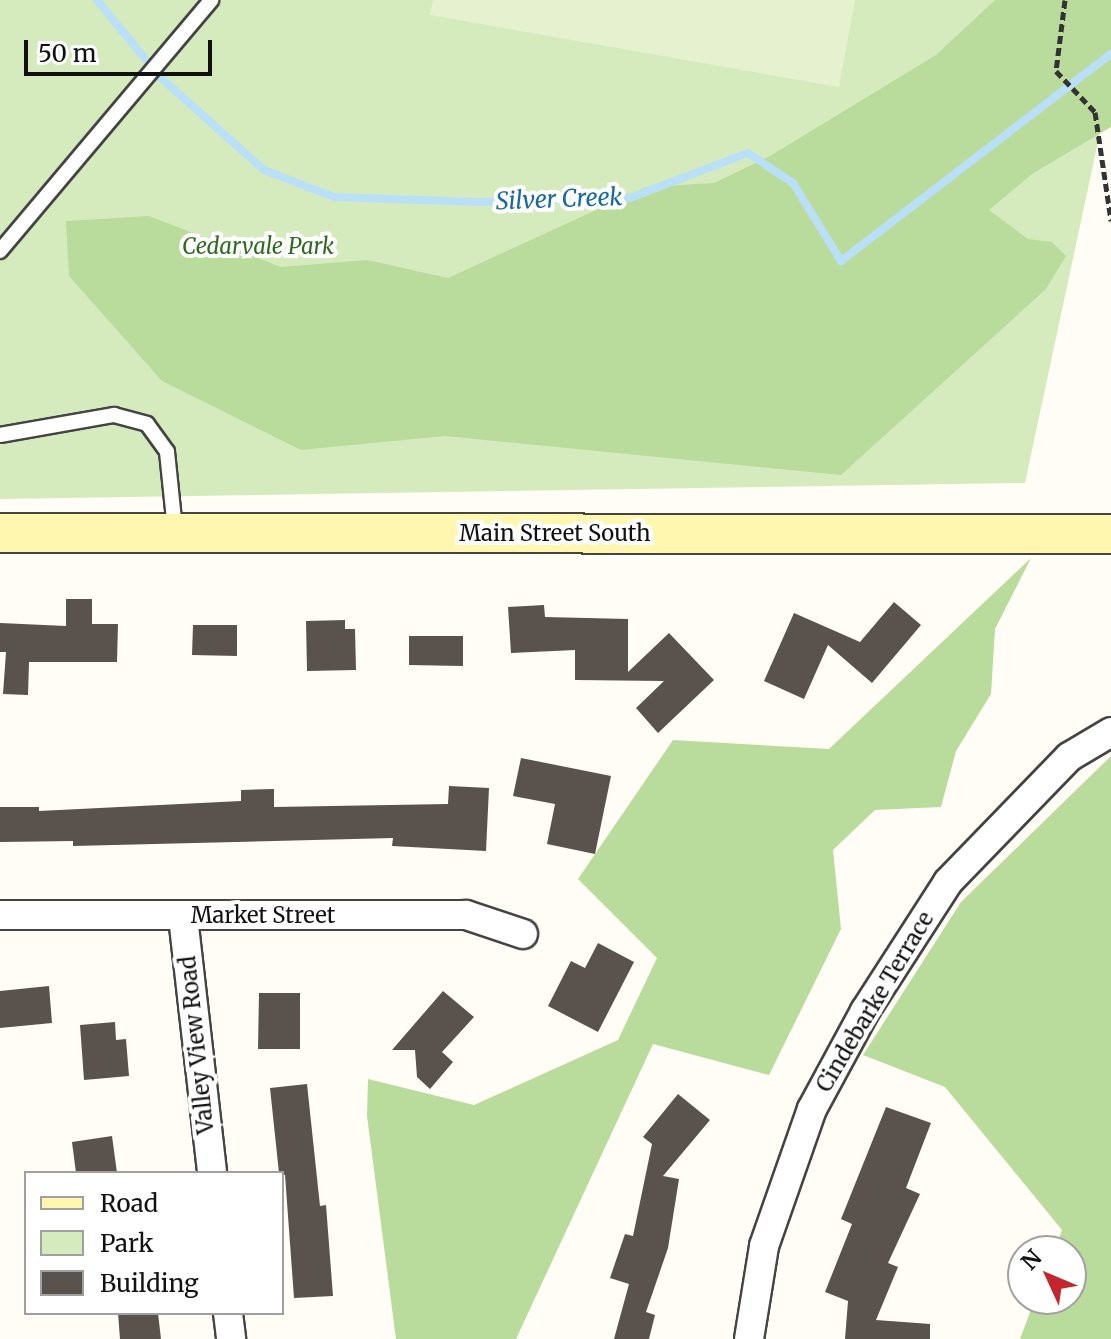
<!DOCTYPE html>
<style>
body{margin:0}
#map{position:relative;width:1111px;height:1339px;overflow:hidden;background:#fffdf5;font-family:Merriweather,serif}
div>[style]{position:absolute}
.green>*{inset:0;background:#d5ebbd}
.forest>*{inset:0;background:#b9dc9c}
.pitch>*{inset:0;background:#e6f2cf}
.stream>*{height:8px;margin:-4px;padding:0 4px;transform-origin:4px;border-radius:4px;background:#b9e0f7}
.building>*{inset:0;background:#5a524d}
.path>*{height:5px;margin-top:-2.5px;transform-origin:0;background:repeating-linear-gradient(90deg,#333 0 8px,transparent 0 12px)}
.roads{filter:drop-shadow(2px 0 #444) drop-shadow(-2px 0 #444) drop-shadow(0 2px #444) drop-shadow(0 -2px #444)}
.lane>*{height:14px;margin:-7px;padding:0 7px;transform-origin:7px;border-radius:7px;background:#fff}
.street>*{height:28px;margin:-14px;padding:0 14px;transform-origin:14px;border-radius:14px;background:#fff}
.secondary>*{height:38px;margin:-19px;padding:0 19px;transform-origin:19px;border-radius:19px;background:#fff6b0}
span{translate:-50% -50%;white-space:nowrap;text-align:center;line-height:1.15;-webkit-text-stroke:8px #fff;paint-order:stroke}
.park-label{font-size:22px;color:#2f6b1f;font-style:italic}
.street-label{font-size:22px;color:#111}
.water-label{font-size:24px;color:#1768a6;font-style:italic}
.legend{position:absolute;left:24px;top:1171px;width:260px;height:144px;box-sizing:border-box;background:#fff;border:2px solid #a0a0a0;margin:0;padding:10px 14px;list-style:none;font-size:24px;color:#111}
.legend li{display:flex;align-items:center;gap:16px;height:40px}
.legend b{width:40px;border:2px solid #a0a0a0}
.north{position:absolute;left:1007px;top:1235px;width:80px;height:80px;box-sizing:border-box;background:#fff;border:2px solid #a0a0a0;border-radius:50%;rotate:314deg;font-size:22px;font-weight:700;line-height:32px;text-align:center;color:#111}
.north::after{content:'';display:block;margin:auto;width:28px;height:36px;background:#c4262e;clip-path:polygon(50% 0,100% 100%,50% 72%,0 100%)}
.scale{position:absolute;left:24px;top:40px;width:188px;height:36px;box-sizing:border-box;border:4px solid #111;border-top:0;padding-left:10px;font-size:24px;line-height:28px;white-space:nowrap;color:#111;-webkit-text-stroke:6px #fff;paint-order:stroke}
</style>
<div id="map">
<div class="green">
<i style="clip-path:polygon(0 0,1111px 0,1111px 81px,1025px 483px,0 499px)"></i>
</div>
<div class="forest">
<i style="clip-path:polygon(995px 0,1111px 0,1111px 127px,1032px 174px,989px 210px,1028px 239px,1052px 242px,1066px 256px,1046px 289px,841px 475px,445px 436px,301px 450px,162px 381px,69px 276px,66px 221px,149px 216px,281px 267px,367px 260px,448px 278px,646px 187px,714px 183px,770px 156px,936px 55px)"></i>
<i style="clip-path:polygon(1031px 558px,995px 629px,991px 694px,956px 751px,941px 807px,875px 810px,833px 850px,841px 929px,769px 1075px,653px 1044px,516px 1339px,396px 1339px,367px 1116px,368px 1079px,474px 1105px,618px 1040px,657px 958px,578px 879px,673px 740px,829px 749px)"></i>
<i style="clip-path:polygon(1111px 756px,1111px 1339px,1020px 1339px,1035px 1299px,1071px 1299px,1071px 1251px,1054px 1251px,1062px 1230px,945px 1087px,863px 1055px,961px 902px)"></i>
</div>
<div class="pitch">
<i style="clip-path:polygon(433px 0,855px 0,839px 87px,430px 15px)"></i>
</div>
<div class="stream">
<i style="left:97px;top:0;width:99px;rotate:50.7deg"></i>
<i style="left:160px;top:77px;width:140px;rotate:41.8deg"></i>
<i style="left:264px;top:170px;width:75px;rotate:21.1deg"></i>
<i style="left:334px;top:197px;width:145px;rotate:2deg"></i>
<i style="left:479px;top:202px;width:151px;rotate:-1.5deg"></i>
<i style="left:630px;top:198px;width:126px;rotate:-20.9deg"></i>
<i style="left:748px;top:153px;width:54px;rotate:33.7deg"></i>
<i style="left:793px;top:183px;width:92px;rotate:58.4deg"></i>
<i style="left:841px;top:261px;width:340px;rotate:-37.5deg"></i>
</div>
<div class="building">
<i style="clip-path:polygon(66px 599px,92px 599px,92px 624px,118px 624px,117px 662px,29px 662px,28px 695px,3px 694px,6px 652px,0 652px,0 623px,66px 626px)"></i>
<i style="clip-path:polygon(894px 602px,921px 625px,872px 683px,828px 645px,804px 699px,764px 681px,794px 613px,860px 642px)"></i>
<i style="clip-path:polygon(544px 605px,545px 617px,628px 619px,628px 672px,669px 633px,714px 680px,658px 733px,636px 708px,664px 681px,575px 680px,575px 650px,511px 653px,508px 607px)"></i>
<i style="clip-path:polygon(345px 620px,345px 629px,355px 629px,356px 670px,307px 671px,306px 621px)"></i>
<i style="clip-path:polygon(193px 625px,237px 625px,237px 656px,192px 655px)"></i>
<i style="clip-path:polygon(409px 636px,463px 636px,463px 666px,409px 665px)"></i>
<i style="clip-path:polygon(521px 758px,611px 776px,595px 854px,547px 844px,555px 804px,513px 796px)"></i>
<i style="clip-path:polygon(449px 786px,489px 788px,486px 851px,392px 846px,393px 838px,73px 846px,73px 841px,0 842px,0 807px,39px 807px,39px 811px,241px 801px,241px 790px,274px 789px,274px 807px,448px 804px)"></i>
<i style="clip-path:polygon(598px 943px,634px 962px,598px 1032px,548px 1006px,571px 961px,585px 968px)"></i>
<i style="clip-path:polygon(49px 986px,52px 1023px,0 1028px,0 991px)"></i>
<i style="clip-path:polygon(443px 991px,474px 1017px,442px 1052px,453px 1062px,430px 1089px,417px 1077px,415px 1050px,392px 1050px)"></i>
<i style="clip-path:polygon(259px 993px,300px 993px,300px 1049px,258px 1049px)"></i>
<i style="clip-path:polygon(115px 1022px,116px 1040px,126px 1039px,129px 1076px,84px 1080px,80px 1025px)"></i>
<i style="clip-path:polygon(307px 1084px,320px 1206px,326px 1205px,333px 1296px,294px 1298px,285px 1175px,279px 1173px,270px 1088px)"></i>
<i style="clip-path:polygon(678px 1094px,710px 1120px,663px 1176px,679px 1179px,668px 1248px,646px 1312px,655px 1315px,649px 1339px,614px 1339px,629px 1284px,610px 1278px,625px 1234px,633px 1236px,652px 1144px,643px 1137px)"></i>
<i style="clip-path:polygon(886px 1107px,931px 1123px,906px 1188px,920px 1194px,888px 1263px,898px 1267px,876px 1320px,930px 1324px,930px 1339px,845px 1339px,848px 1301px,825px 1292px,852px 1224px,841px 1219px)"></i>
<i style="clip-path:polygon(112px 1136px,117px 1173px,76px 1173px,72px 1142px)"></i>
<i style="clip-path:polygon(118px 1313px,158px 1313px,161px 1339px,120px 1339px)"></i>
</div>
<div class="path">
<i style="left:1065px;top:0;width:72px;rotate:97.2deg"></i>
<i style="left:1056px;top:71px;width:57px;rotate:46.4deg"></i>
<i style="left:1095px;top:112px;width:110px;rotate:81.6deg"></i>
</div>
<div class="roads">
<div class="lane">
<i style="left:0;top:251px;width:328px;rotate:-49.9deg"></i>
<i style="left:0;top:435px;width:116px;rotate:-10deg"></i>
<i style="left:114px;top:415px;width:34px;rotate:15deg"></i>
<i style="left:147px;top:424px;width:34px;rotate:54deg"></i>
<i style="left:167px;top:452px;width:78px;rotate:84.1deg"></i>
</div>
<div class="street">
<i style="left:0;top:915px;width:466px"></i>
<i style="left:466px;top:915px;width:60px;rotate:18.4deg"></i>
<i style="left:183px;top:917px;width:258px;rotate:83.5deg"></i>
<i style="left:228px;top:1313px;width:26px;rotate:83deg"></i>
<i style="left:749px;top:1339px;width:94px;rotate:-80.8deg"></i>
<i style="left:764px;top:1246px;width:145px;rotate:-70.7deg"></i>
<i style="left:812px;top:1109px;width:111px;rotate:-61.6deg"></i>
<i style="left:865px;top:1011px;width:153px;rotate:-57.2deg"></i>
<i style="left:948px;top:882px;width:174px;rotate:-45.9deg"></i>
<i style="left:1069px;top:757px;width:49px;rotate:-30.8deg"></i>
</div>
<div class="secondary">
<i style="left:0;top:533px;width:1111px;rotate:0.05deg"></i>
</div>
</div>
<div class="park-label">
<span style="left:258px;top:247px">Cedarvale Park</span>
</div>
<div class="street-label">
<span style="left:555px;top:534px">Main Street South</span>
<span style="left:263px;top:916px">Market Street</span>
<span style="left:875px;top:1002px;rotate:-59deg">Cindebarke Terrace</span>
<span style="left:197px;top:1045px;rotate:-96deg">Valley View Road</span>
</div>
<div class="water-label">
<span style="left:559px;top:199px;rotate:-2deg">Silver Creek</span>
</div>
<ul class="legend">
<li><b style="height:10px;background:#fff6b0"></b>Road</li>
<li><b style="height:22px;background:#d5ebbd"></b>Park</li>
<li><b style="height:22px;background:#5a524d"></b>Building</li>
</ul>
<div class="north">N</div>
<div class="scale">50 m</div>
</div>
